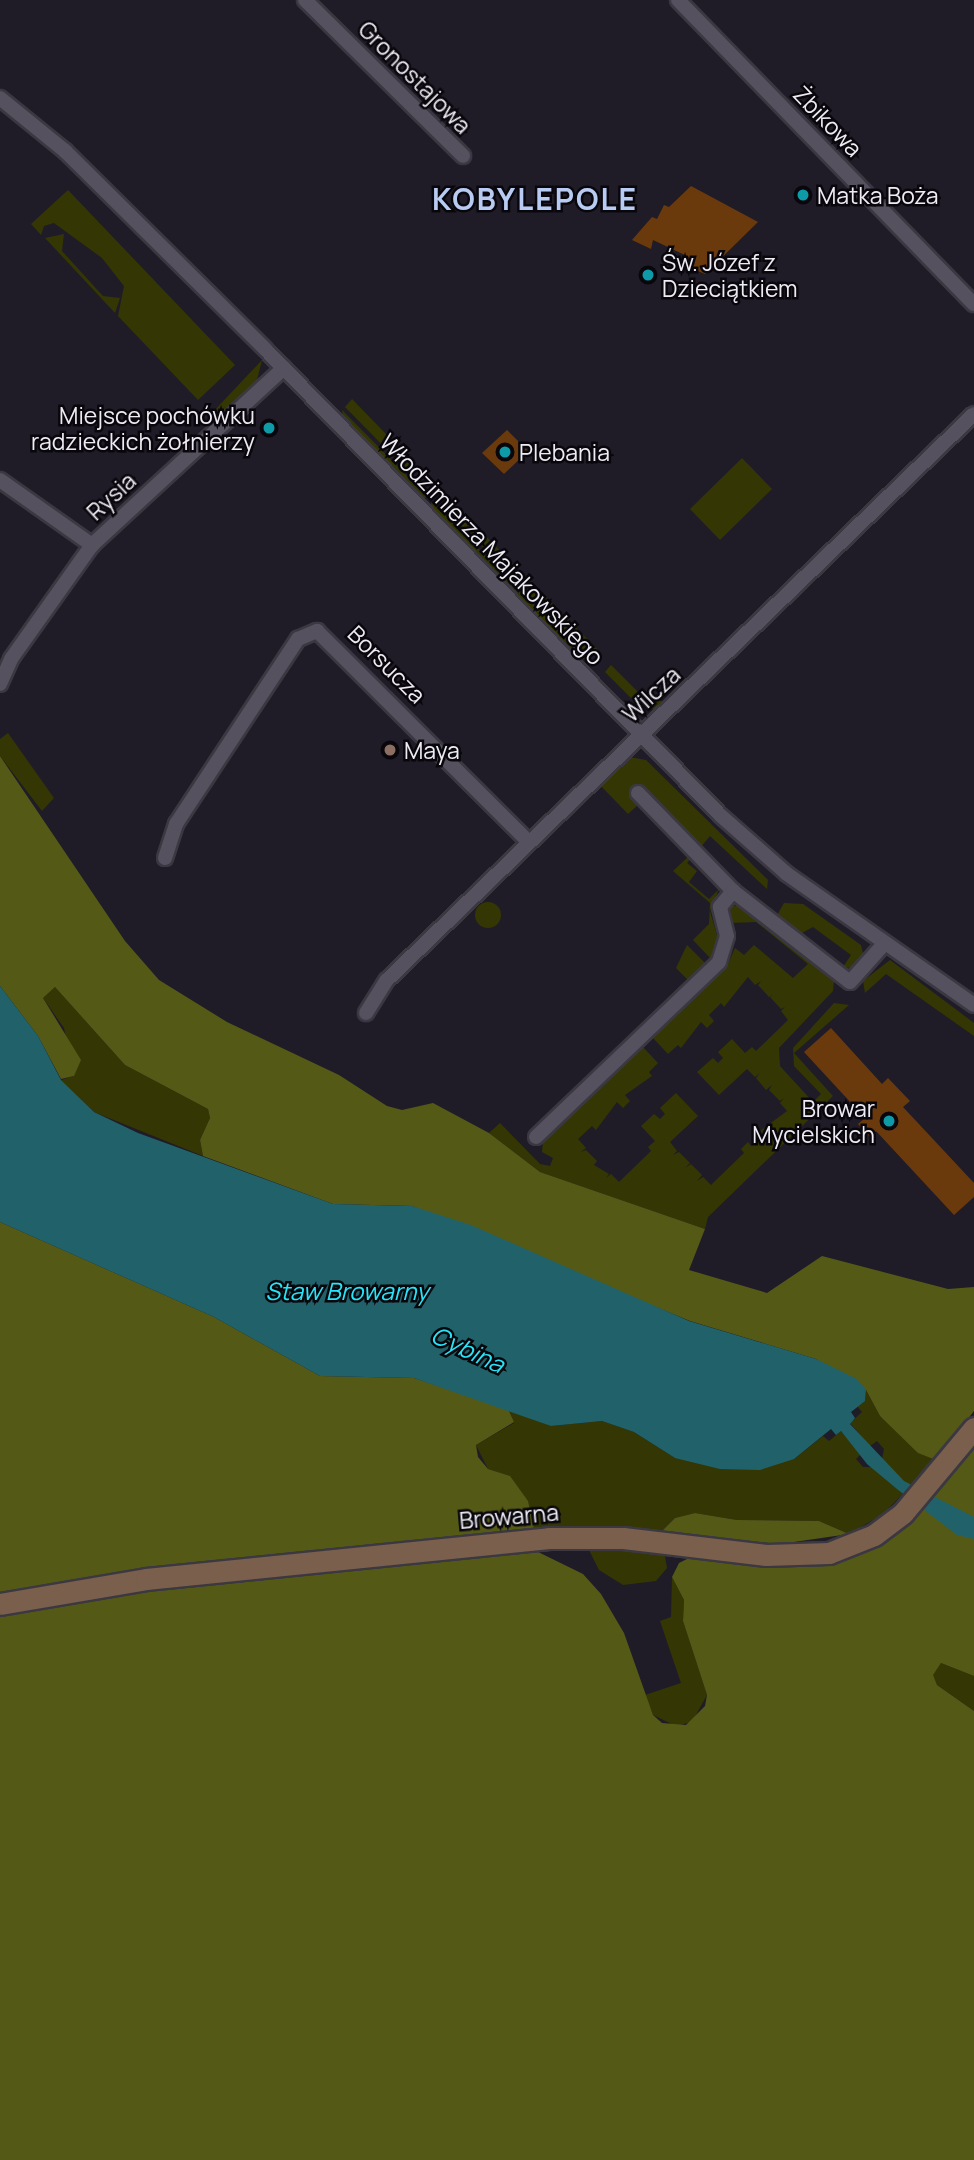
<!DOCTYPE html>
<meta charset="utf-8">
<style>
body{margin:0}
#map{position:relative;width:974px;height:2160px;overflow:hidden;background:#1f1c28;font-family:Manrope,sans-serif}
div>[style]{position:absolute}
.green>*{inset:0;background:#343703}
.round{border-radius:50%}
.forest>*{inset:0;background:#555916}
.water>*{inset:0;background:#21626a}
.building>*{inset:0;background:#6a3a0d}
.roads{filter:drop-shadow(2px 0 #3b3842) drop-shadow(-2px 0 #3b3842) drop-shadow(0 2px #3b3842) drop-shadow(0 -2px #3b3842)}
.street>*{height:14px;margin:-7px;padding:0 7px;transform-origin:7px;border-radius:7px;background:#55515f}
.secondary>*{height:21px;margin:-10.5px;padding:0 10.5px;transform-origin:10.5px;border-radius:10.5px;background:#795f4c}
.dots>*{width:19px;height:19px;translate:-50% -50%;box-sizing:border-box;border:4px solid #09070c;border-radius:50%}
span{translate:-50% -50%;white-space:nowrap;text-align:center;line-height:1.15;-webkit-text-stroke:5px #09070c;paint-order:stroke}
.street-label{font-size:23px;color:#edebf3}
.poi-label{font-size:23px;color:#edebf3}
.left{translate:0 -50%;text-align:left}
.right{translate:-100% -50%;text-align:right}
.water-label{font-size:24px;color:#27e5f9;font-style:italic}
.district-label{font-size:30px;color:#b8cbf3;font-weight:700;letter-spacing:2px}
</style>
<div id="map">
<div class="green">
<i style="clip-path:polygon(68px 190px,235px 365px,198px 400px,118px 316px,124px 286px,102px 258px,54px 223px,44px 226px,41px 235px,31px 224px)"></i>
<i style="clip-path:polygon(64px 234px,62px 251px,103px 296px,120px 298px,115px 313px,45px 238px)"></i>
<i style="clip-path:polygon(262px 360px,256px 384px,226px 411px,213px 412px)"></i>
<i style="clip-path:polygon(352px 399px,417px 466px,410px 473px,345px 407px)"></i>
<i style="clip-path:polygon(342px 410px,427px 496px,423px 500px,343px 417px)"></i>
<i style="clip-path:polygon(742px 458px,772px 489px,720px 540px,690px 509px)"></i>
<i style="clip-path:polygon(432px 502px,590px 661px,581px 659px,429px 506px)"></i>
<i style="clip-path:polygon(467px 517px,598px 650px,591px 657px,460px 524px)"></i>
<i style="clip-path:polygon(611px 665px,644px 698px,667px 702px,658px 711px,636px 703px,605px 672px)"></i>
<i style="clip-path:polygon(8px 733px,54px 798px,42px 811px,0 756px,0 739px)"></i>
<i style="clip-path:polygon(629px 757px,646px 760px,768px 880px,767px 889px,710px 836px,699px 849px,632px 795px,692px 857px,687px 863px,697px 871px,689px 882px,709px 899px,719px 889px,710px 911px,719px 942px,711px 959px,693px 940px,709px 924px,710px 903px,673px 871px,688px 857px,638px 805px,628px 814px,600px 785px)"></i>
<i class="round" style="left:475px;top:902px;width:26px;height:26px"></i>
<i style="clip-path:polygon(784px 903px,803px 904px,861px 945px,864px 958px,852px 968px,843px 967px,851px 955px,813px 927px,800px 934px,776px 917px)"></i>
<i style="clip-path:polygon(733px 905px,740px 907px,834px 981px,833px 991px,779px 1048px,780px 1066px,813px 1102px,821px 1094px,794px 1066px,793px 1048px,834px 1003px,849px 1005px,794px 1053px,833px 1096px,708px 1217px,705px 1229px,540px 1172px,489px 1133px,500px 1123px,540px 1164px,550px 1166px,553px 1158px,542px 1152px,543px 1141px,642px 1046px,658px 1063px,649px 1072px,652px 1076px,625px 1095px,630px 1101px,623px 1108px,617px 1102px,596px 1130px,592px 1126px,578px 1139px,586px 1148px,581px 1152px,586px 1150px,597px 1161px,594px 1165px,609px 1174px,606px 1178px,611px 1174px,619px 1182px,651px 1151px,648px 1147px,655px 1141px,641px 1126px,654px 1114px,660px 1119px,665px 1114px,660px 1108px,676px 1093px,698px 1116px,670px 1142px,677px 1151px,673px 1155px,679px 1152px,690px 1163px,685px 1168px,691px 1164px,702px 1175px,697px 1181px,703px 1177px,711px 1185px,744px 1153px,741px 1149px,748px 1142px,751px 1146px,760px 1138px,756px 1134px,787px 1111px,780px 1103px,784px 1098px,780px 1101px,769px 1090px,772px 1085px,766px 1090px,756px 1078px,760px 1073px,755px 1077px,747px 1069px,719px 1095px,697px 1072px,713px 1058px,718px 1063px,723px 1058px,718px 1052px,732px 1039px,745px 1053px,752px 1047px,756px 1051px,788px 1020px,781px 1011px,785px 1007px,781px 1009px,770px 997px,773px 994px,769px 997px,758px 985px,761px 981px,755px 985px,748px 977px,724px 1007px,721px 1003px,709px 1015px,714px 1021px,707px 1028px,701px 1022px,681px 1048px,678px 1045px,668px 1054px,652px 1037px,728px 964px,735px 948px,744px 955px,754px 945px,793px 978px,808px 964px,756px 922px,731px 923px,727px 910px)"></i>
<i style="clip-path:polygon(687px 945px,706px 964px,688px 980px,676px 968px)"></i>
<i style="clip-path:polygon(890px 960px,974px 1023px,974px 1036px,886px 974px,865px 993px,863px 981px)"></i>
<i style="clip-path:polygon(55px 987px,125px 1065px,208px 1109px,210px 1118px,200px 1140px,203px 1156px,94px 1112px,61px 1080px,74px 1076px,64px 1028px,43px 998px)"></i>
<i style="clip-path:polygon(866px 1390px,880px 1416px,936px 1460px,883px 1514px,849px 1534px,819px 1521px,737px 1520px,695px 1513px,675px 1518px,661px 1532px,534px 1529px,509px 1476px,488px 1469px,476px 1445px,514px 1423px,508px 1409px,551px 1426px,602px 1421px,634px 1432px,675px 1458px,794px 1459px,823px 1436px,829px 1441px,841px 1431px,861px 1454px,856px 1459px,863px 1467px,872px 1467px,898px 1489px,903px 1481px,882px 1459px,884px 1449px,877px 1441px,870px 1446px,850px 1423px,862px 1412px,857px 1406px,865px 1401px)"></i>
<i style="clip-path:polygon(587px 1546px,664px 1551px,667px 1568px,656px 1581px,623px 1585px,599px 1570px)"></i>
<i style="clip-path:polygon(672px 1577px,684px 1600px,683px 1621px,707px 1695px,692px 1722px,676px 1726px,653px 1715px,645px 1695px,681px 1683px,660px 1621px,671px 1617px)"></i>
<i style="clip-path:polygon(941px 1663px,974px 1676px,974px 1711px,937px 1685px,932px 1675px)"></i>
</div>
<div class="forest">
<i style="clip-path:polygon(0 756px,125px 941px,159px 980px,227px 1022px,339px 1075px,387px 1106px,402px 1110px,433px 1103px,489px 1133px,540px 1172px,705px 1229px,689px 1270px,767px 1293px,822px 1256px,948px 1289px,974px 1287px,974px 1411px,936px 1460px,918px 1453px,880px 1416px,866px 1390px,816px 1359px,690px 1321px,412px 1206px,333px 1204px,203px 1156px,200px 1140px,210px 1118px,208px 1109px,125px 1065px,55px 987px,43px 998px,81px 1060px,74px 1076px,61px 1079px,38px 1036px,0 986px)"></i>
<i style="clip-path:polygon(0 1222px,214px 1317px,320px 1376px,414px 1378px,508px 1409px,514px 1422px,476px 1445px,478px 1457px,488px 1469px,510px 1476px,528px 1501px,534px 1529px,0 1596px)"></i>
<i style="clip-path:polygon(974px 1445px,974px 1676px,941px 1663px,933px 1675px,937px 1685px,974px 1711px,974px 2160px,0 2160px,0 1613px,145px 1588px,532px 1549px,583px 1574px,601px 1594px,624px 1633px,653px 1715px,662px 1723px,686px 1725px,705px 1706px,707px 1695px,683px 1621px,684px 1600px,672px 1577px,679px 1563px,695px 1555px,812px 1566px,860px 1555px,898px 1533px)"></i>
<i style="clip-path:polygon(695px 1513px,737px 1520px,819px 1521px,849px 1534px,780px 1544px,661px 1532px,675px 1518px)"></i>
</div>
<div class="water">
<i style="clip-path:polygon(0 986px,38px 1036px,61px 1080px,94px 1112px,138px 1133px,333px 1204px,412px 1206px,471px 1225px,689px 1321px,816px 1359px,857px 1379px,866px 1390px,865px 1401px,851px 1412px,855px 1418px,850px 1424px,904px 1481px,974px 1517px,974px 1539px,957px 1535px,897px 1489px,867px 1464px,841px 1431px,836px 1435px,831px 1429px,794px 1459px,760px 1470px,720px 1469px,675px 1458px,634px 1432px,602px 1421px,551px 1426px,414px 1378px,320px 1376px,214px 1317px,0 1222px)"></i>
</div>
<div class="building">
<i style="clip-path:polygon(691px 186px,758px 222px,705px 274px,686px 266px,689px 257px,653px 240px,651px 249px,632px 240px,652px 217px,657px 219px,664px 205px,669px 207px)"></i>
<i style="clip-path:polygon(507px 430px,528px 451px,504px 474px,482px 453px)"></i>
<i style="clip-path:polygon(831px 1028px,882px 1084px,888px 1078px,910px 1101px,903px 1107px,974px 1183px,974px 1197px,954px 1215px,876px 1131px,870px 1137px,858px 1124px,865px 1118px,804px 1052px)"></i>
</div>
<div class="roads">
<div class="street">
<i style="left:305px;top:0;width:222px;rotate:44.6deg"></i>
<i style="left:678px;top:0;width:424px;rotate:45.8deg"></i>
<i style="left:0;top:98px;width:84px;rotate:39.2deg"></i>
<i style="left:65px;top:151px;width:281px;rotate:44.7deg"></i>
<i style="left:265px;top:349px;width:651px;rotate:45.68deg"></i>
<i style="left:720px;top:815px;width:89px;rotate:41.4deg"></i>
<i style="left:787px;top:874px;width:228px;rotate:35deg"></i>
<i style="left:0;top:480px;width:113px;rotate:35.2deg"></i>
<i style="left:0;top:684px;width:27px;rotate:-66deg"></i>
<i style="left:11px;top:659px;width:140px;rotate:-54.6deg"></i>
<i style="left:92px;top:545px;width:261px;rotate:-42.7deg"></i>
<i style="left:638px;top:793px;width:136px;rotate:45.9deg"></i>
<i style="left:165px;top:858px;width:36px;rotate:-72deg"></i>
<i style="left:176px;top:824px;width:222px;rotate:-56.6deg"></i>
<i style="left:298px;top:639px;width:21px;rotate:-23deg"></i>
<i style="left:317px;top:631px;width:299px;rotate:44.9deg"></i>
<i style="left:366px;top:1013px;width:39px;rotate:-58deg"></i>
<i style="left:387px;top:980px;width:815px;rotate:-43.96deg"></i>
<i style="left:536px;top:1137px;width:253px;rotate:-43.7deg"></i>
<i style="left:719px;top:962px;width:27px;rotate:-73deg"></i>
<i style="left:727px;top:936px;width:30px;rotate:-104deg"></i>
<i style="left:720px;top:907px;width:21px;rotate:-51deg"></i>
<i style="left:733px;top:891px;width:148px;rotate:37.9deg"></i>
<i style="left:850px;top:982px;width:51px;rotate:-48.2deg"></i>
</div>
<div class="secondary">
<i style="left:0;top:1604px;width:148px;rotate:-9.7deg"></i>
<i style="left:146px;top:1579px;width:405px;rotate:-5.8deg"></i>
<i style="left:549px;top:1538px;width:74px"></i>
<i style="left:623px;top:1538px;width:144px;rotate:6.8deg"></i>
<i style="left:766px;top:1555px;width:63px;rotate:-1.8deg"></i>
<i style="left:829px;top:1553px;width:48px;rotate:-21.8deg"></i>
<i style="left:874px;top:1535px;width:36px;rotate:-37deg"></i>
<i style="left:903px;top:1513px;width:111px;rotate:-50.1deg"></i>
</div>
</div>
<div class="dots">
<i style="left:803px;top:195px;background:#0f9aa8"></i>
<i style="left:648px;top:275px;background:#0f9aa8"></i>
<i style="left:269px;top:428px;background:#0f9aa8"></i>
<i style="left:505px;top:452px;background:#0f9aa8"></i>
<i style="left:390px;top:750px;background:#8d6e63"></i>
<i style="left:889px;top:1121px;background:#0f9aa8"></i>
</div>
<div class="street-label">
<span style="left:415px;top:77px;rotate:45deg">Gronostajowa</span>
<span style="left:828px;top:121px;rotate:46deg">Żbikowa</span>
<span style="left:111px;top:496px;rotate:-43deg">Rysia</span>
<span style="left:492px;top:549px;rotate:46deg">Włodzimierza Majakowskiego</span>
<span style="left:387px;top:664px;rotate:45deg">Borsucza</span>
<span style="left:651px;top:694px;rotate:-43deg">Wilcza</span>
<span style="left:509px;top:1516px;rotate:-5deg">Browarna</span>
</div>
<div class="poi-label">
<span class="left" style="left:817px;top:195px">Matka Boża</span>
<span class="left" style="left:662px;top:275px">Św. Józef z<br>Dzieciątkiem</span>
<span class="right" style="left:255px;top:428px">Miejsce pochówku<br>radzieckich żołnierzy</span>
<span class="left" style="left:519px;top:452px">Plebania</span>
<span class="left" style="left:404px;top:750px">Maya</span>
<span class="right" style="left:875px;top:1121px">Browar<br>Mycielskich</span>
</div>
<div class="water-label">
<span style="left:347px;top:1291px">Staw Browarny</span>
<span style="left:468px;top:1349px;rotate:25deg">Cybina</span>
</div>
<div class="district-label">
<span style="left:535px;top:199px">KOBYLEPOLE</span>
</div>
</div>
